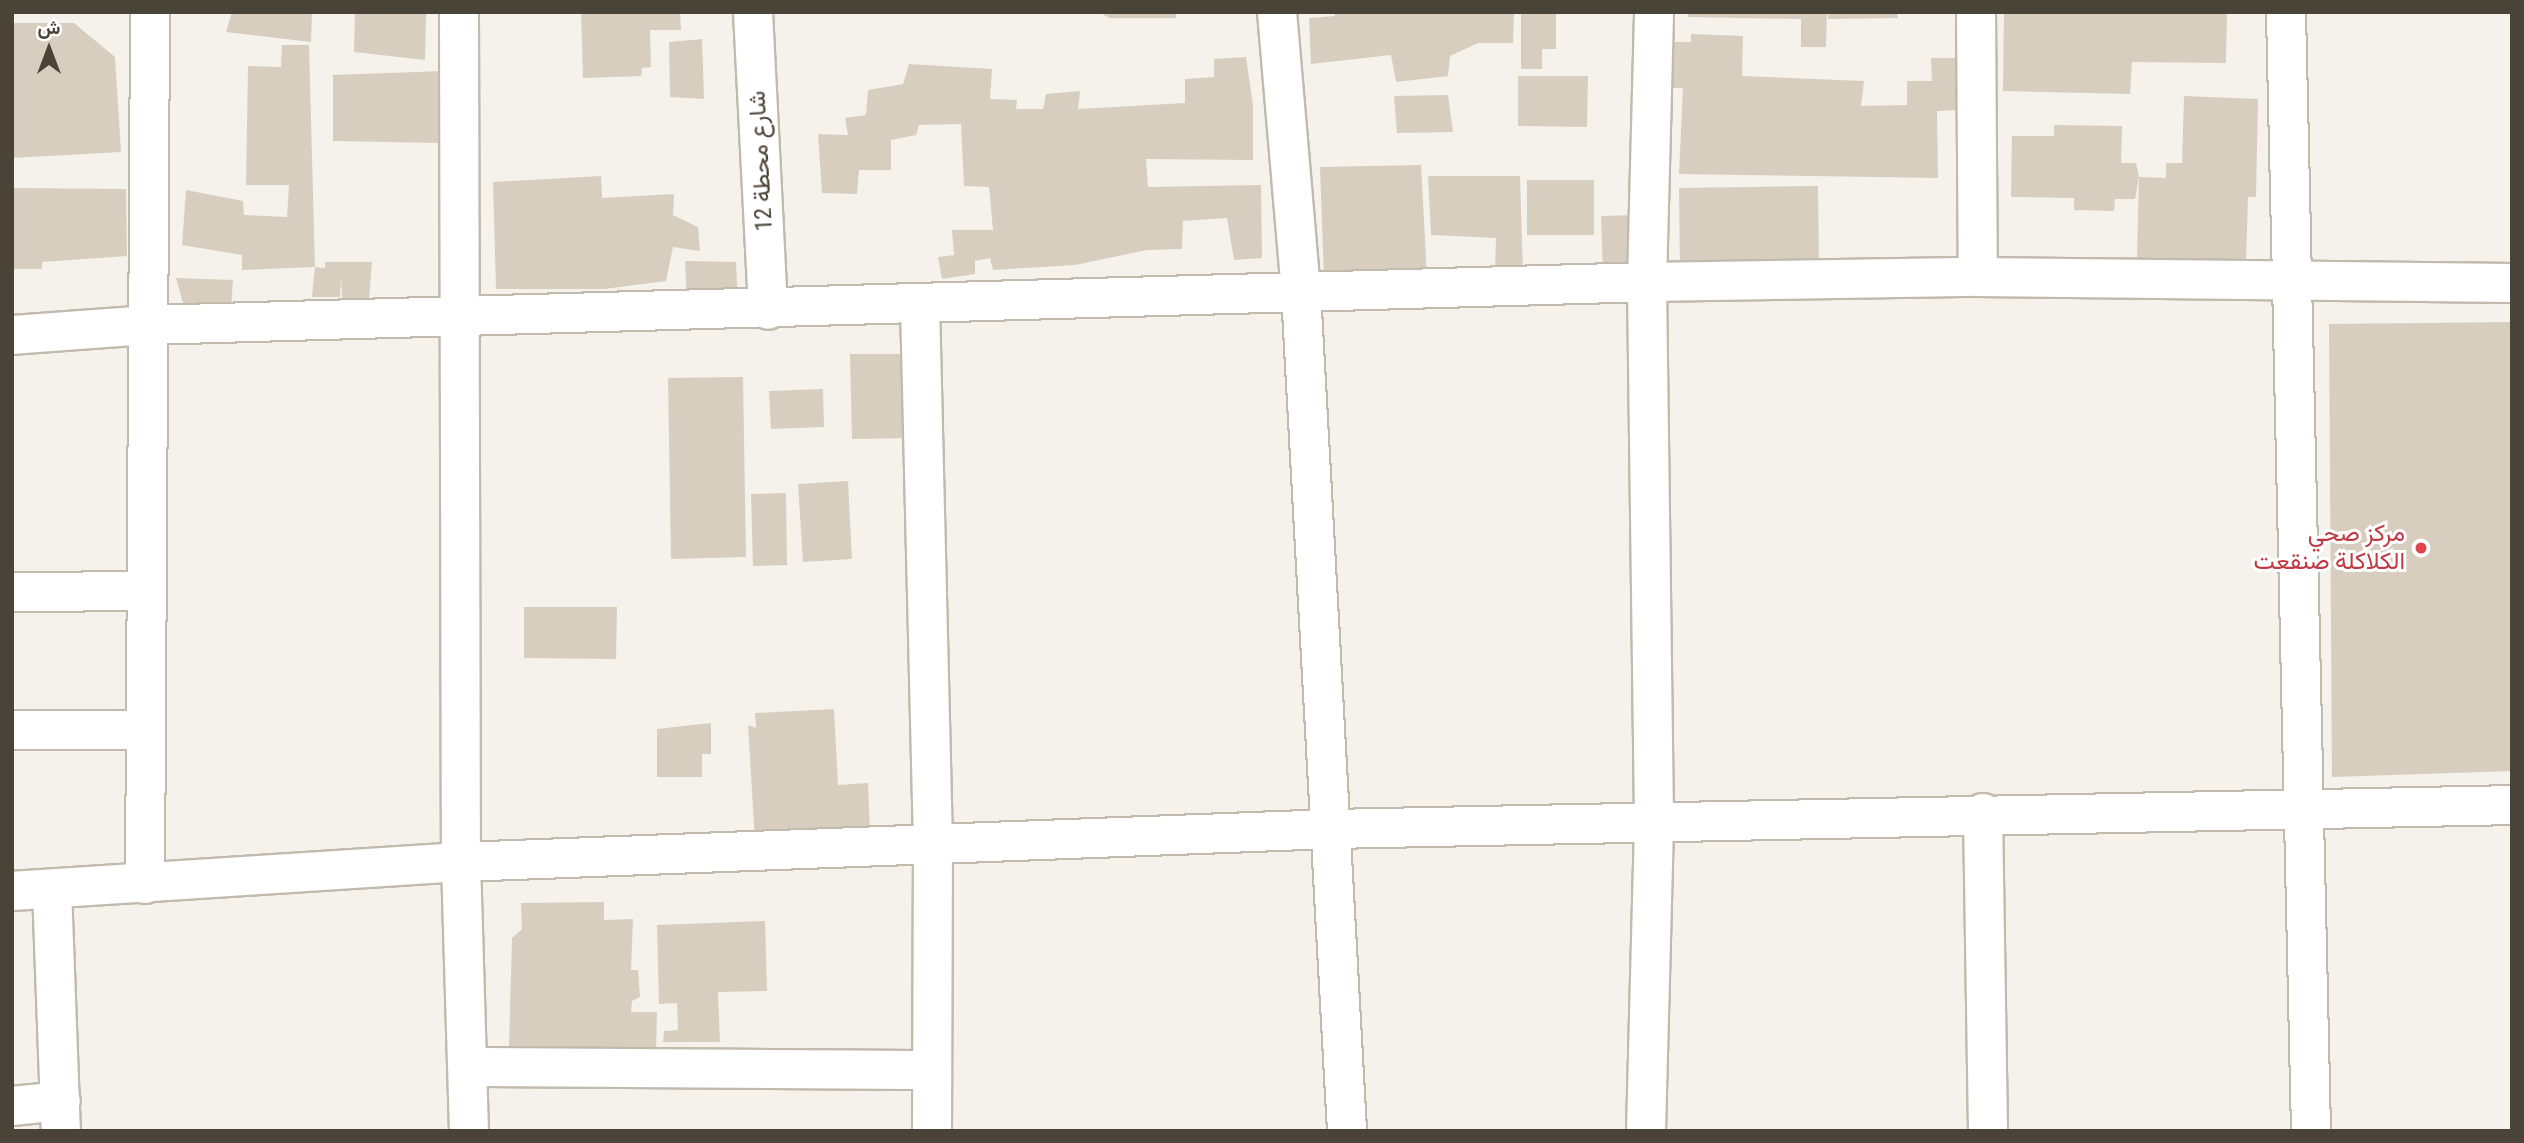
<!DOCTYPE html>
<meta charset="utf-8">
<style>
body{margin:0}
#map{position:relative;width:2524px;height:1143px;overflow:hidden;background:#f5f2eb;font-family:"Roboto Condensed",Vazirmatn,sans-serif}
div>[style]{position:absolute}
.building>*{inset:0;background:#d7cec0}
.roads{filter:drop-shadow(2px 0 #c1baad) drop-shadow(-2px 0 #c1baad) drop-shadow(0 2px #c1baad) drop-shadow(0 -2px #c1baad)}
.minor>*{height:38px;margin:-19px;padding:0 19px;transform-origin:19px;border-radius:19px;background:#fff}
.dots>*{width:19px;height:19px;translate:-50% -50%;box-sizing:border-box;border:4px solid #fff;border-radius:50%}
span{translate:-50% -50%;white-space:nowrap;text-align:center;line-height:1.15;-webkit-text-stroke:6px #fff;paint-order:stroke}
.street-label{font-size:24px;color:#4a4338}
.health-label{font-size:24px;color:#be3a42}
.right{translate:-100% -50%;text-align:right}
.frame{position:absolute;inset:0;border:14px solid #4a4338;pointer-events:none}
.north{position:absolute;left:14px;top:14px;width:70px;height:70px;-webkit-text-stroke:5px #fff;paint-order:stroke;rotate:0deg;font-size:19px;font-weight:700;line-height:28px;text-align:center;color:#4a4338}
.north::after{content:'';display:block;margin:auto;width:24px;height:32px;background:#4a4338;clip-path:polygon(50% 0,100% 100%,50% 72%,0 100%)}
</style>
<div id="map">
<div class="building">
<i style="clip-path:polygon(232px 12px,312px 12px,311px 42px,226px 32px)"></i>
<i style="clip-path:polygon(355px 12px,426px 12px,425px 60px,354px 52px)"></i>
<i style="clip-path:polygon(581px 12px,680px 12px,681px 30px,650px 30px,651px 67px,642px 68px,641px 76px,583px 78px)"></i>
<i style="clip-path:polygon(1098px 12px,1176px 12px,1176px 18px,1110px 18px)"></i>
<i style="clip-path:polygon(1334px 12px,1514px 12px,1513px 43px,1478px 43px,1450px 56px,1448px 76px,1396px 82px,1391px 55px,1311px 64px,1309px 18px,1335px 16px)"></i>
<i style="clip-path:polygon(1521px 12px,1556px 12px,1556px 49px,1542px 49px,1542px 69px,1521px 69px)"></i>
<i style="clip-path:polygon(1688px 12px,1827px 12px,1826px 47px,1801px 47px,1801px 19px,1688px 17px)"></i>
<i style="clip-path:polygon(1828px 12px,1897px 12px,1898px 18px,1828px 19px)"></i>
<i style="clip-path:polygon(2004px 12px,2227px 12px,2226px 63px,2132px 62px,2130px 94px,2003px 91px)"></i>
<i style="clip-path:polygon(12px 23px,74px 23px,115px 57px,121px 152px,12px 158px)"></i>
<i style="clip-path:polygon(1691px 34px,1743px 36px,1742px 76px,1864px 81px,1861px 106px,1907px 105px,1907px 81px,1932px 81px,1931px 58px,1960px 58px,1960px 110px,1937px 111px,1938px 178px,1679px 174px,1683px 88px,1670px 88px,1672px 42px,1691px 42px)"></i>
<i style="clip-path:polygon(702px 39px,704px 99px,670px 97px,669px 42px)"></i>
<i style="clip-path:polygon(282px 45px,309px 45px,315px 267px,242px 270px,242px 255px,182px 245px,186px 190px,243px 201px,244px 215px,287px 217px,289px 185px,246px 185px,248px 66px,281px 67px)"></i>
<i style="clip-path:polygon(1246px 57px,1253px 106px,1253px 160px,1146px 159px,1148px 187px,1261px 185px,1262px 258px,1234px 260px,1227px 218px,1183px 221px,1182px 249px,1147px 250px,1075px 265px,993px 270px,990px 258px,975px 261px,975px 274px,942px 279px,938px 257px,954px 255px,952px 230px,993px 230px,989px 187px,964px 186px,961px 124px,919px 125px,916px 135px,891px 140px,891px 170px,859px 170px,857px 194px,822px 193px,818px 134px,848px 135px,845px 118px,866px 115px,868px 90px,903px 84px,909px 64px,992px 69px,990px 99px,1017px 100px,1016px 109px,1043px 109px,1046px 94px,1080px 91px,1078px 109px,1185px 103px,1185px 79px,1214px 77px,1214px 59px)"></i>
<i style="clip-path:polygon(444px 71px,442px 143px,333px 141px,333px 75px)"></i>
<i style="clip-path:polygon(1518px 76px,1588px 76px,1587px 127px,1518px 126px)"></i>
<i style="clip-path:polygon(1448px 95px,1453px 132px,1397px 133px,1394px 96px)"></i>
<i style="clip-path:polygon(2184px 96px,2258px 99px,2256px 197px,2248px 197px,2246px 261px,2137px 258px,2139px 177px,2166px 178px,2166px 163px,2182px 163px)"></i>
<i style="clip-path:polygon(2054px 125px,2122px 126px,2121px 163px,2136px 163px,2139px 177px,2135px 199px,2115px 199px,2114px 211px,2074px 210px,2074px 198px,2011px 197px,2012px 136px,2054px 136px)"></i>
<i style="clip-path:polygon(1421px 165px,1427px 277px,1324px 278px,1320px 167px)"></i>
<i style="clip-path:polygon(601px 176px,602px 198px,674px 194px,673px 215px,698px 227px,700px 251px,673px 247px,666px 281px,604px 289px,496px 289px,493px 182px)"></i>
<i style="clip-path:polygon(1428px 176px,1520px 176px,1523px 272px,1495px 272px,1496px 238px,1431px 235px)"></i>
<i style="clip-path:polygon(1527px 180px,1594px 180px,1594px 235px,1527px 235px)"></i>
<i style="clip-path:polygon(1818px 186px,1819px 272px,1680px 272px,1679px 188px)"></i>
<i style="clip-path:polygon(12px 188px,126px 189px,127px 256px,42px 262px,42px 269px,12px 269px)"></i>
<i style="clip-path:polygon(1637px 215px,1639px 273px,1603px 274px,1601px 216px)"></i>
<i style="clip-path:polygon(685px 261px,736px 262px,738px 302px,687px 302px)"></i>
<i style="clip-path:polygon(325px 262px,372px 262px,369px 299px,342px 299px,341px 276px,340px 297px,312px 297px,315px 267px,325px 268px)"></i>
<i style="clip-path:polygon(176px 278px,233px 280px,231px 309px,183px 303px)"></i>
<i style="clip-path:polygon(2512px 322px,2512px 771px,2332px 777px,2329px 324px)"></i>
<i style="clip-path:polygon(850px 354px,910px 354px,911px 438px,852px 439px)"></i>
<i style="clip-path:polygon(743px 377px,746px 557px,671px 559px,668px 378px)"></i>
<i style="clip-path:polygon(823px 389px,824px 427px,771px 429px,769px 391px)"></i>
<i style="clip-path:polygon(848px 481px,852px 559px,803px 562px,798px 484px)"></i>
<i style="clip-path:polygon(786px 493px,787px 565px,753px 566px,751px 494px)"></i>
<i style="clip-path:polygon(524px 607px,617px 607px,616px 659px,524px 658px)"></i>
<i style="clip-path:polygon(834px 709px,838px 785px,868px 783px,870px 834px,755px 841px,748px 725px,756px 728px,755px 713px)"></i>
<i style="clip-path:polygon(711px 723px,711px 754px,702px 754px,702px 777px,657px 777px,657px 729px)"></i>
<i style="clip-path:polygon(604px 902px,604px 920px,633px 919px,631px 970px,638px 970px,640px 997px,632px 1001px,631px 1012px,657px 1012px,656px 1049px,509px 1046px,512px 938px,522px 929px,521px 903px)"></i>
<i style="clip-path:polygon(765px 921px,767px 991px,718px 992px,720px 1042px,663px 1042px,664px 1031px,678px 1030px,677px 1003px,659px 1004px,657px 925px)"></i>
</div>
<div class="roads">
<div class="minor">
<i style="left:459px;top:12px;width:850px;rotate:89.87deg"></i>
<i style="left:461px;top:862px;width:269px;rotate:88.3deg"></i>
<i style="left:753px;top:12px;width:298px;rotate:87.1deg"></i>
<i style="left:1277px;top:12px;width:281px;rotate:85.1deg"></i>
<i style="left:1301px;top:292px;width:840px;rotate:86.86deg"></i>
<i style="left:1976px;top:12px;width:265px;rotate:89.6deg"></i>
<i style="left:2286px;top:12px;width:1119px;rotate:88.72deg"></i>
<i style="left:920px;top:304px;width:540px;rotate:88.62deg"></i>
<i style="left:933px;top:844px;width:287px;rotate:90.2deg"></i>
<i style="left:12px;top:335px;width:136px;rotate:-4.2deg"></i>
<i style="left:148px;top:325px;width:1500px;rotate:-1.64deg"></i>
<i style="left:1647px;top:282px;width:331px;rotate:-0.9deg"></i>
<i style="left:1978px;top:277px;width:534px;rotate:0.64deg"></i>
<i style="left:12px;top:592px;width:135px;rotate:-0.4deg"></i>
<i style="left:12px;top:730px;width:134px"></i>
<i style="left:1983px;top:813px;width:318px;rotate:89.1deg"></i>
<i style="left:145px;top:884px;width:872px;rotate:-89.67deg"></i>
<i style="left:52px;top:889px;width:242px;rotate:87.9deg"></i>
<i style="left:12px;top:891px;width:450px;rotate:-3.7deg"></i>
<i style="left:461px;top:862px;width:871px;rotate:-2.17deg"></i>
<i style="left:1331px;top:829px;width:1181px;rotate:-1.16deg"></i>
<i style="left:468px;top:1067px;width:464px;rotate:0.4deg"></i>
<i style="left:12px;top:1106px;width:49px;rotate:-5.8deg"></i>
<i style="left:1646px;top:1131px;width:312px;rotate:-88.5deg"></i>
<i style="left:1654px;top:819px;width:537px;rotate:-90.75deg"></i>
<i style="left:1647px;top:282px;width:270px;rotate:-88.5deg"></i>
</div>
</div>
<div class="dots">
<i style="left:2421px;top:548px;background:#e0444e"></i>
</div>
<div class="street-label">
<span style="left:761px;top:161px;rotate:-93deg">شارع محطة 12</span>
</div>
<div class="health-label">
<span class="right" style="left:2405px;top:548px">مركز صحي<br>الكلاكلة صنقعت</span>
</div>
<div class="frame"></div>
<div class="north">ش</div>
</div>
